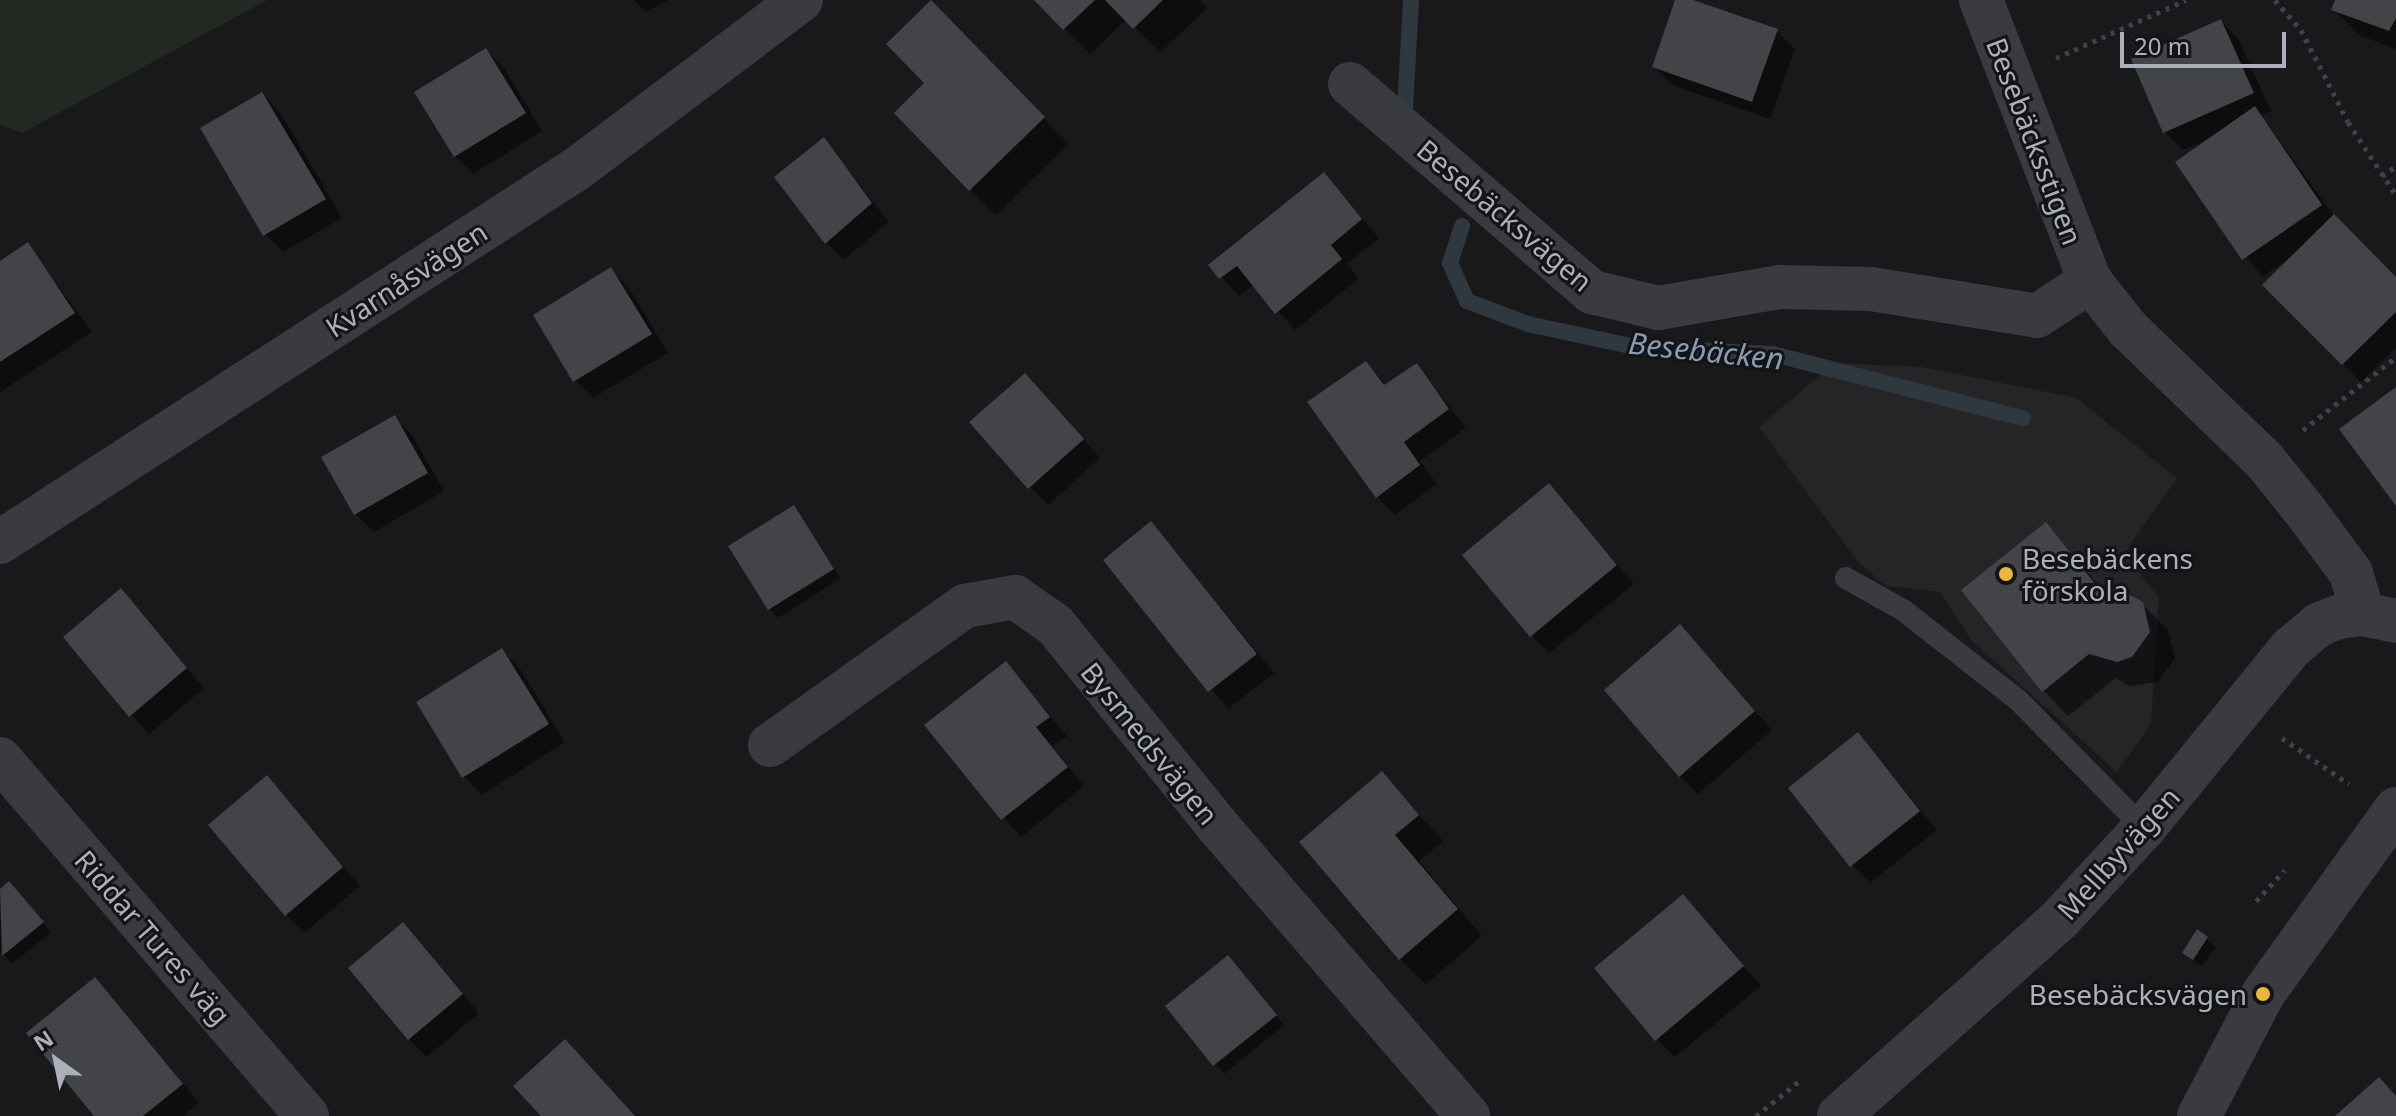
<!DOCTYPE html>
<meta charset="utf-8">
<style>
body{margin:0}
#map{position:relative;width:2396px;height:1116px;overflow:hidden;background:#19191b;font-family:"Noto Sans",sans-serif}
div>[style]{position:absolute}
.built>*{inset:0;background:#252528}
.green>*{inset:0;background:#212922}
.shadow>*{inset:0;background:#0007}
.stream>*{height:16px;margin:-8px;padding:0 8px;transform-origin:8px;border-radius:8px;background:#2f373f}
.building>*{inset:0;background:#434448}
.path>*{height:5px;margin-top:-2.5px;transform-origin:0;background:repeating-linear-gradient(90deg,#404247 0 4px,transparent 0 10px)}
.service>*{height:22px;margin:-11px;padding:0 11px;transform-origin:11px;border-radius:11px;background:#3a3b40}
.minor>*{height:44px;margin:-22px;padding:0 22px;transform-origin:22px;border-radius:22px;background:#3a3b40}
.tertiary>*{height:44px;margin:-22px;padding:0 22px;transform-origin:22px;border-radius:22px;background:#3a3b40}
.dots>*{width:22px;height:22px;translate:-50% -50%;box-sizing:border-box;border:4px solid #141416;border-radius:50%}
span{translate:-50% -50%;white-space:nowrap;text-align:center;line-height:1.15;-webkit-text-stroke:6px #141416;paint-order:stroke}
.street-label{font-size:28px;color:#acb0ba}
.poi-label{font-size:28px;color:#acb0ba}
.left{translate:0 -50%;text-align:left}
.right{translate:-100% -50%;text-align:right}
.water-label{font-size:30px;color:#859cb3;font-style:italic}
.north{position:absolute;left:16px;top:1020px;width:80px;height:80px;-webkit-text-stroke:6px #141416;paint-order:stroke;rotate:327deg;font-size:22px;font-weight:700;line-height:32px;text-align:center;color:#acb0ba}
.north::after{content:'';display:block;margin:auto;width:28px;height:36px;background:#acb0ba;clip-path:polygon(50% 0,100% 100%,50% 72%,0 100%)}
.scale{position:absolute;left:2120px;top:32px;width:166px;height:36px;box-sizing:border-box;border:4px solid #acb0ba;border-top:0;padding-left:10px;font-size:24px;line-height:28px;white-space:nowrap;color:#acb0ba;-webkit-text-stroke:6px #141416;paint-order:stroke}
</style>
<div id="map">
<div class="built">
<i style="clip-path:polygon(1834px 363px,1922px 367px,2076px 398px,2177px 478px,2124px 553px,2159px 598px,2151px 724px,2117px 772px,1972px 641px,1940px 592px,1886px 586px,1857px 561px,1759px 427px)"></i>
</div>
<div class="green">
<i style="clip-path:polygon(0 0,267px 0,22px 133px,0 125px)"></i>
</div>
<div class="shadow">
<i style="clip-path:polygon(634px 0,668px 0,646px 12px)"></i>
<i style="clip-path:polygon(1037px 0,1200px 0,1207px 8px,1160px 53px,1127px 19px,1090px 54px)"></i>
<i style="clip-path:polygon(1677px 0,1777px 31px,1795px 49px,1770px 119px,1672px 85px,1654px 66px)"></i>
<i style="clip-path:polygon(2337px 0,2396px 0,2396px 49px,2359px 35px,2334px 10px)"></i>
<i style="clip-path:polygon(2221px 21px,2239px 40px,2271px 111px,2261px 115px,2336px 219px,2396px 280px,2396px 348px,2361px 382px,2265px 285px,2288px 259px,2262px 277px,2177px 162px,2208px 139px,2183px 150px,2165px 132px)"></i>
<i style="clip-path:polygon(956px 28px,1069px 144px,996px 215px,970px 189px,927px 83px)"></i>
<i style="clip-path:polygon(486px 50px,504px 68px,542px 131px,473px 174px,455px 156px)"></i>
<i style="clip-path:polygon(262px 94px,280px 112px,342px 218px,283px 252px,265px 234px)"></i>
<i style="clip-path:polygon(824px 140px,889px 222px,844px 260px,826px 242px)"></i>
<i style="clip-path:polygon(1324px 174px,1379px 238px,1347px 264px,1359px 278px,1295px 330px,1254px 284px,1239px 296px,1211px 265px)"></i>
<i style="clip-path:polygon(28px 245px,92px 332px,0 392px,0 263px)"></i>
<i style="clip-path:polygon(611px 270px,629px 288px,668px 353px,593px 398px,575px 380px)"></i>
<i style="clip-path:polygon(1366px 363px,1387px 386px,1417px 365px,1466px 428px,1420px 461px,1437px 484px,1395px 515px,1377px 497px)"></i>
<i style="clip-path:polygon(1043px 393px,1100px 458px,1048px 505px,1030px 487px)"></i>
<i style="clip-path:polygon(394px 417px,412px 435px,444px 491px,374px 532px,356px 514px)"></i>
<i style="clip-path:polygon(1549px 486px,1634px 584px,1549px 653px,1531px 635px)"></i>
<i style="clip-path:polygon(793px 508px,841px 578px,778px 618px,770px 609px)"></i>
<i style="clip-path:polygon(1151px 524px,1274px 673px,1228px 709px,1106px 560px)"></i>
<i style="clip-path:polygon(2046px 525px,2104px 591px,2142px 604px,2168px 630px,2175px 658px,2158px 682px,2129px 686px,2116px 678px,2068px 716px,2043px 690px)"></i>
<i style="clip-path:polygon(120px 591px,204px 688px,149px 734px,65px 637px)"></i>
<i style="clip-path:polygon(1698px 645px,1772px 730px,1698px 794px,1680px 776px)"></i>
<i style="clip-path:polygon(502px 651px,520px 669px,565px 742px,482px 795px,464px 776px)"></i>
<i style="clip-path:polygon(1005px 664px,1067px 736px,1052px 746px,1084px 786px,1021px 837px,927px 725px)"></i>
<i style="clip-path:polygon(1858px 735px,1937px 830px,1870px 883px,1852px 865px)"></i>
<i style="clip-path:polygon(1382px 774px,1443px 841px,1419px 861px,1482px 936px,1426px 984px,1400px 959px)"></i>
<i style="clip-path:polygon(267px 778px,360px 886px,304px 933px,286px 915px)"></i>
<i style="clip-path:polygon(9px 884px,51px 932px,12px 964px,0 950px,0 891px)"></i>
<i style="clip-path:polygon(1683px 896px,1761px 986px,1675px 1057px,1657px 1039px)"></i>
<i style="clip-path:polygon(403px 925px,479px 1013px,427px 1057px,409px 1039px)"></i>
<i style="clip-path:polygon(2206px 938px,2215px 947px,2202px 967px,2184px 953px)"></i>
<i style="clip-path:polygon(1237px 967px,1284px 1025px,1224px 1074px,1168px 1006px)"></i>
<i style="clip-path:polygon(95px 979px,199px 1103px,183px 1116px,97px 1116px)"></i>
</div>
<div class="stream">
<i style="left:1405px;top:108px;width:108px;rotate:-86.8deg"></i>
<i style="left:1462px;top:226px;width:39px;rotate:108deg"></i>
<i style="left:1450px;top:263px;width:42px;rotate:65.9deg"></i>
<i style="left:1467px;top:301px;width:65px;rotate:20.7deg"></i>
<i style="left:1528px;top:324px;width:109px;rotate:12.1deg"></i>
<i style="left:1635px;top:347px;width:138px;rotate:2.9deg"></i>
<i style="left:1773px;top:354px;width:258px;rotate:14.4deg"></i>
</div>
<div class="building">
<i style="clip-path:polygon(931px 0,1045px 117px,969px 191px,894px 113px,924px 83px,886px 44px)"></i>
<i style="clip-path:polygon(1034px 0,1095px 0,1063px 30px)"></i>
<i style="clip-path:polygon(1105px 0,1163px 0,1133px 29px)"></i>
<i style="clip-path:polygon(1675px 0,1693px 0,1778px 29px,1752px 102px,1652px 67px)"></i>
<i style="clip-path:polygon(2335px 0,2396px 0,2396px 18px,2389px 31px,2331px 10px)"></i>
<i style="clip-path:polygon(2221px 19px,2254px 93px,2163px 133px,2131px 59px)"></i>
<i style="clip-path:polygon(486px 48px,526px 113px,454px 157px,414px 92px)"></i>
<i style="clip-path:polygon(262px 92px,326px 199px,263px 236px,200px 128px)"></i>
<i style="clip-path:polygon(2255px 106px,2322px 205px,2242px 260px,2175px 162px)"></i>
<i style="clip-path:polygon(824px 137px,872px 203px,825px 244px,774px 177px)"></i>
<i style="clip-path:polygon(1324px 172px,1362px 219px,1331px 245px,1342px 259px,1275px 314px,1237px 266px,1219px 279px,1208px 265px)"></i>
<i style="clip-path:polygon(2334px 214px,2396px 277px,2396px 312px,2342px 365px,2262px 285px)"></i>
<i style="clip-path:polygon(28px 242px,75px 313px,0 362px,0 261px)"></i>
<i style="clip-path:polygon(611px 267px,652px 334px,573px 382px,533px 315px)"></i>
<i style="clip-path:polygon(1366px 361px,1384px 385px,1417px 363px,1449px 409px,1404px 442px,1420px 465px,1376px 498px,1307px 402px)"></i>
<i style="clip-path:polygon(1025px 373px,1084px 439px,1028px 489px,969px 422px)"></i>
<i style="clip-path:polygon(2396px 387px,2396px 506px,2339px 429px)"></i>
<i style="clip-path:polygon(395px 415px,428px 473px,354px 515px,321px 457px)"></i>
<i style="clip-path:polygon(1549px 483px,1617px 565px,1530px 637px,1462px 555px)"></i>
<i style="clip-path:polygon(794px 505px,834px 569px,768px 610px,728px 546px)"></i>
<i style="clip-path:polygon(1151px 521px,1257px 654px,1208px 692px,1103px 560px)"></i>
<i style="clip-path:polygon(2046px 522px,2100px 590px,2117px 588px,2143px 602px,2150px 632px,2132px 657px,2117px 662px,2089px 654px,2042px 692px,1961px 590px)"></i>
<i style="clip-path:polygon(121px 588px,187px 668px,129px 717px,63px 637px)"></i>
<i style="clip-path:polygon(1680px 624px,1755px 711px,1679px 777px,1604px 690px)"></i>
<i style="clip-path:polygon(502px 648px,549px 724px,462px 778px,416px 702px)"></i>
<i style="clip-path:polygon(1006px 661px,1050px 717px,1036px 727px,1068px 767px,1001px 820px,924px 725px)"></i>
<i style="clip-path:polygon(1858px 732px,1920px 811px,1850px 867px,1788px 788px)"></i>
<i style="clip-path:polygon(1382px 771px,1419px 815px,1395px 835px,1458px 909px,1399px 960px,1299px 842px)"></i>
<i style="clip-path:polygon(267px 775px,343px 867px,285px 916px,208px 825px)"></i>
<i style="clip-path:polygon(9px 881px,44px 922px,2px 956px,0 889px)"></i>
<i style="clip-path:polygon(1683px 894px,1744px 966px,1655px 1041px,1594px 968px)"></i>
<i style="clip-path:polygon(403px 922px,463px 994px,408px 1040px,348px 968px)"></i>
<i style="clip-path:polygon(2197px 929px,2208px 937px,2193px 960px,2182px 953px)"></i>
<i style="clip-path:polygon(1228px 955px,1277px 1015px,1213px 1066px,1165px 1006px)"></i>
<i style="clip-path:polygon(95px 977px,183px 1084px,143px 1116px,94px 1116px,26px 1033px)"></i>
<i style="clip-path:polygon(565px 1039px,635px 1116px,541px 1116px,513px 1086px)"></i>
<i style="clip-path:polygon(2379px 1077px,2396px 1096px,2396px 1116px,2335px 1116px)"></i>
</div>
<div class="path">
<i style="left:2275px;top:0;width:40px;rotate:49deg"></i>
<i style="left:2301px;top:30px;width:103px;rotate:62.9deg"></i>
<i style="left:2348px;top:122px;width:87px;rotate:56.7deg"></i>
<i style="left:2056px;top:58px;width:142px;rotate:-24deg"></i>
<i style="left:2382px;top:176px;width:17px;rotate:-36deg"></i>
<i style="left:2303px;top:430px;width:118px;rotate:-38.1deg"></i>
<i style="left:2282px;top:738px;width:81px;rotate:34.5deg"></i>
<i style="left:2256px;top:901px;width:42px;rotate:-46.9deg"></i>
<i style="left:1756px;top:1116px;width:54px;rotate:-39deg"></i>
</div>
<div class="service">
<i style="left:1846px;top:578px;width:65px;rotate:29.3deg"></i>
<i style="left:1903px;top:610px;width:147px;rotate:38.1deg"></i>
<i style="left:2019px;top:701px;width:178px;rotate:45.5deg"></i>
</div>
<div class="minor">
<i style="left:1981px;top:0;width:301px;rotate:68.8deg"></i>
<i style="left:1350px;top:84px;width:319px;rotate:40.7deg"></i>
<i style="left:1592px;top:292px;width:68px;rotate:13.6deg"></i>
<i style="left:1658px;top:308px;width:124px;rotate:-9.8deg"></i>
<i style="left:1780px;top:287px;width:91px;rotate:1.3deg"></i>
<i style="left:1871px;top:289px;width:168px;rotate:9.2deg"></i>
<i style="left:2037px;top:316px;width:64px;rotate:-33.4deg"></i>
<i style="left:2090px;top:281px;width:61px;rotate:51.6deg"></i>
<i style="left:2128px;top:329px;width:189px;rotate:43.9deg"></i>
<i style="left:2264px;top:460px;width:67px;rotate:51.1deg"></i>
<i style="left:2306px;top:512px;width:76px;rotate:53.6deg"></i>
<i style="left:2351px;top:573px;width:43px;rotate:73.7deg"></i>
<i style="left:0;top:542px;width:688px;rotate:-32.91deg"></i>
<i style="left:578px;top:168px;width:279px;rotate:-37deg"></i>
<i style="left:770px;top:745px;width:239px;rotate:-35.5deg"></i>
<i style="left:965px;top:606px;width:51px;rotate:-10.2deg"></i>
<i style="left:1015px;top:597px;width:49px;rotate:35deg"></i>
<i style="left:1055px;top:625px;width:256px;rotate:51deg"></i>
<i style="left:1216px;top:824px;width:386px;rotate:49.2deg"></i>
<i style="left:0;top:759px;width:471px;rotate:49.3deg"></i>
<i style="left:1839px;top:1116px;width:296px;rotate:-41.7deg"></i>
<i style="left:2060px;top:919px;width:124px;rotate:-47.3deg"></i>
<i style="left:2144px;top:828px;width:232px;rotate:-50.8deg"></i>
<i style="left:2291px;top:648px;width:35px;rotate:-40deg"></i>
<i style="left:2318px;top:625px;width:22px;rotate:-22deg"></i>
<i style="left:2338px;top:617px;width:25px;rotate:-7deg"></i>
<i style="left:2363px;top:614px;width:34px;rotate:12deg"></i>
</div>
<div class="tertiary">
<i style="left:2199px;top:1116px;width:138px;rotate:-62.3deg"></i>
<i style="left:2263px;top:994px;width:228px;rotate:-54.3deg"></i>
</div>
<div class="dots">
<i style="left:2006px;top:574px;background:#ebb741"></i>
<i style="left:2263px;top:994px;background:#ebb741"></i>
</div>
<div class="street-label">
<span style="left:2035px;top:141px;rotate:69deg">Besebäcksstigen</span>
<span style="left:1505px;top:215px;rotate:40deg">Besebäcksvägen</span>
<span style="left:406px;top:279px;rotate:-33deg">Kvarnåsvägen</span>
<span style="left:1150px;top:743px;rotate:51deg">Bysmedsvägen</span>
<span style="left:2118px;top:853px;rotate:-48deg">Mellbyvägen</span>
<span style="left:153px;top:937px;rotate:49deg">Riddar Tures väg</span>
</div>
<div class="poi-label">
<span class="left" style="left:2022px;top:574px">Besebäckens<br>förskola</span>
<span class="right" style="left:2247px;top:994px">Besebäcksvägen</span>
</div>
<div class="water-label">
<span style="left:1706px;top:351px;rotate:6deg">Besebäcken</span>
</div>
<div class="north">N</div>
<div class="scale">20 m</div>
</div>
